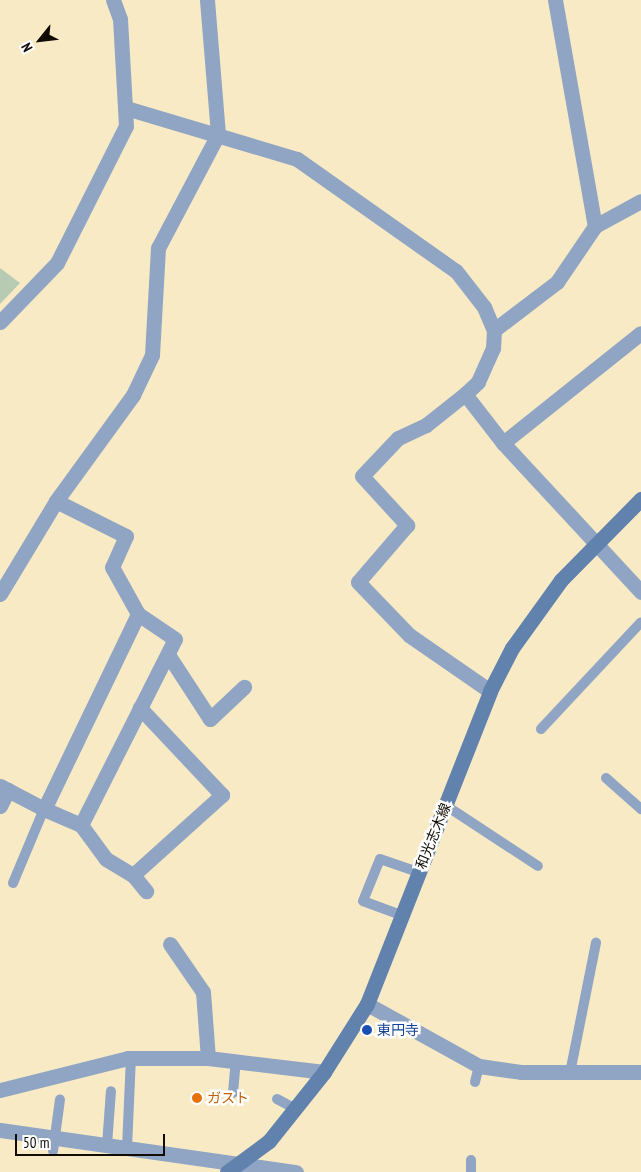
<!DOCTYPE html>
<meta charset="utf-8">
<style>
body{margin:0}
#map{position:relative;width:641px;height:1172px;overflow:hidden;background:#f9eac6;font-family:"PT Sans Narrow","Noto Sans JP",sans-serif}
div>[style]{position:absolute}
.green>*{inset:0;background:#b7cab2}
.service>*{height:10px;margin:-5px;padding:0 5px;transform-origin:5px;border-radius:5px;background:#8fa5c3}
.minor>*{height:15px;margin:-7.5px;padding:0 7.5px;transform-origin:7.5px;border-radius:7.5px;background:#8fa5c3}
.tertiary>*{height:15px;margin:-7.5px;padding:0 7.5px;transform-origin:7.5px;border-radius:7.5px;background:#8fa5c3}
.secondary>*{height:15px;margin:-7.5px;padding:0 7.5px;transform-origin:7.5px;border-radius:7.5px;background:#6282ae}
.dots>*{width:14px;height:14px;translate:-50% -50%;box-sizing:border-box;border:2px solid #fff;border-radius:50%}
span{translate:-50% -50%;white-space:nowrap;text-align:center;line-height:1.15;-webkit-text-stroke:5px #fff;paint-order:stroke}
.street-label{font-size:14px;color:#110c02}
.transit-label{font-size:14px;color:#164399}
.left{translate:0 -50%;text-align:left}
.food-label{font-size:14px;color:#c56008}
.north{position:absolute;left:15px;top:15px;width:50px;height:50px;-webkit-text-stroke:4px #fff;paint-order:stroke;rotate:241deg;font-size:14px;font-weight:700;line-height:20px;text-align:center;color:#110c02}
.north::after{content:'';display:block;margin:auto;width:18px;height:22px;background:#110c02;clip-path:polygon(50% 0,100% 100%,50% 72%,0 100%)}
.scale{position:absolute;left:15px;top:1134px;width:150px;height:22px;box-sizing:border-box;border:2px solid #110c02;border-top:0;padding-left:6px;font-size:15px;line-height:18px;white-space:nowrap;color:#110c02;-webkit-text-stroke:4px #fff;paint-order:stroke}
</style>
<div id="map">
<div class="green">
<i style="clip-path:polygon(0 268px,20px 283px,0 304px)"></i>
</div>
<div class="service">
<i style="left:541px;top:729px;width:146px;rotate:-46.9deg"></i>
<i style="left:606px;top:778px;width:47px;rotate:41.5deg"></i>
<i style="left:445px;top:805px;width:111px;rotate:33.3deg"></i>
<i style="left:13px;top:883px;width:80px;rotate:-67.3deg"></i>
<i style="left:401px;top:915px;width:40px;rotate:-159.8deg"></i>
<i style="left:363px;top:901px;width:45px;rotate:-68deg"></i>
<i style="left:380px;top:859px;width:40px;rotate:18.9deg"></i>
<i style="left:570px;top:1073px;width:133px;rotate:-78.7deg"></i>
<i style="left:475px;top:1082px;width:16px;rotate:-76deg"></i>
<i style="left:233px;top:1093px;width:32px;rotate:-85deg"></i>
<i style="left:277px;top:1099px;width:21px;rotate:28deg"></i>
<i style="left:107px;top:1145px;width:54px;rotate:-85.8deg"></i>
<i style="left:127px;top:1148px;width:90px;rotate:-87.5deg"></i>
<i style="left:53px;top:1151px;width:52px;rotate:-82.3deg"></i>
<i style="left:471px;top:1172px;width:12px;rotate:-90deg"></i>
</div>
<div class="minor">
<i style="left:555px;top:0;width:230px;rotate:80deg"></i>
<i style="left:126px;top:108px;width:178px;rotate:16.6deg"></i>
<i style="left:297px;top:159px;width:194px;rotate:35.2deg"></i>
<i style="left:456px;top:271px;width:46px;rotate:52.1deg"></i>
<i style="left:484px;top:307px;width:25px;rotate:67deg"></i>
<i style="left:494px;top:330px;width:18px;rotate:93deg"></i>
<i style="left:493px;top:348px;width:37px;rotate:114deg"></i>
<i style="left:478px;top:382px;width:18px;rotate:137deg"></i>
<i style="left:465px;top:394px;width:62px;rotate:52.2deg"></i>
<i style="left:503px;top:443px;width:203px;rotate:47.2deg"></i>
<i style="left:0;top:322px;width:82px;rotate:-46deg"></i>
<i style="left:57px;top:263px;width:153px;rotate:-63.3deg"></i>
<i style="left:126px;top:126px;width:107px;rotate:-93.2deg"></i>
<i style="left:120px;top:19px;width:20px;rotate:-110deg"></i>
<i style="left:494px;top:330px;width:79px;rotate:-37.3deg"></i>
<i style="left:557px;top:282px;width:68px;rotate:-55.8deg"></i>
<i style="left:595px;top:226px;width:52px;rotate:-28.5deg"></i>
<i style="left:465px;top:394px;width:50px;rotate:141.5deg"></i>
<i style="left:426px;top:425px;width:31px;rotate:155deg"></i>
<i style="left:398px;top:438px;width:52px;rotate:133.5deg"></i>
<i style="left:362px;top:476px;width:67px;rotate:47.4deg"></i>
<i style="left:407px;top:525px;width:75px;rotate:130.7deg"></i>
<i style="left:358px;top:582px;width:74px;rotate:46.1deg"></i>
<i style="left:409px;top:635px;width:98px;rotate:34.7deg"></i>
<i style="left:503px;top:443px;width:176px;rotate:-38.6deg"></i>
<i style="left:56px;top:501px;width:78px;rotate:26.6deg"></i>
<i style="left:126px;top:536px;width:34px;rotate:114deg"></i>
<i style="left:112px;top:567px;width:54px;rotate:61deg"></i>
<i style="left:0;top:594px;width:109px;rotate:-58.9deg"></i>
<i style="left:56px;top:501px;width:131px;rotate:-54deg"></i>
<i style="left:133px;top:395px;width:44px;rotate:-64.6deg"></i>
<i style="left:152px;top:355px;width:107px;rotate:-86.8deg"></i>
<i style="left:158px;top:248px;width:129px;rotate:-62.2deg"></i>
<i style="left:218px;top:134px;width:134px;rotate:-94.7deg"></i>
<i style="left:169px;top:656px;width:75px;rotate:56.9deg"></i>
<i style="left:210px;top:719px;width:47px;rotate:-43.3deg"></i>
<i style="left:0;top:786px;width:50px;rotate:27.6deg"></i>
<i style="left:44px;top:809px;width:40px;rotate:23.4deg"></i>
<i style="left:81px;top:825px;width:208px;rotate:-63.2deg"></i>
<i style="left:175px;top:639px;width:45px;rotate:-146deg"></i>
<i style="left:138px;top:614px;width:216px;rotate:115.7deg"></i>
<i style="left:0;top:806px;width:18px;rotate:-63deg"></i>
<i style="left:81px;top:825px;width:42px;rotate:53.7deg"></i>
<i style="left:106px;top:859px;width:31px;rotate:31deg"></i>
<i style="left:133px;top:875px;width:21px;rotate:51deg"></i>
<i style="left:133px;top:875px;width:120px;rotate:-42deg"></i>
<i style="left:222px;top:795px;width:120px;rotate:-133.3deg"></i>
<i style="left:170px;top:944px;width:58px;rotate:55.5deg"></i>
<i style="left:203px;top:992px;width:66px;rotate:85.7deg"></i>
<i style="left:367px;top:1004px;width:128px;rotate:29deg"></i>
<i style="left:479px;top:1066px;width:42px;rotate:8.1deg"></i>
<i style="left:521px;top:1072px;width:120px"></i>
<i style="left:0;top:1090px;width:132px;rotate:-14deg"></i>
<i style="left:128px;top:1058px;width:80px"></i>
<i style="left:208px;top:1058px;width:117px;rotate:6.9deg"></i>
</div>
<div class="tertiary">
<i style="left:0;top:1130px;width:299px;rotate:8.1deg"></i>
</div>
<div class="secondary">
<i style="left:227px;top:1172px;width:52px;rotate:-36.4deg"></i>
<i style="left:269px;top:1141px;width:88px;rotate:-51.4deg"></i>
<i style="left:324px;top:1072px;width:80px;rotate:-57.7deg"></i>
<i style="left:367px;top:1004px;width:336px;rotate:-68.5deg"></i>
<i style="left:490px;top:691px;width:48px;rotate:-62.9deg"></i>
<i style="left:512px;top:648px;width:84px;rotate:-54.2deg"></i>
<i style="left:561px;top:580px;width:114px;rotate:-45.4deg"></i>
</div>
<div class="dots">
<i style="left:367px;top:1030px;background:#1a4fb4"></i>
<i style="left:197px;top:1098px;background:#e8710a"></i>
</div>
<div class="street-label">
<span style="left:433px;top:836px;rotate:-68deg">和光志木線</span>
</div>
<div class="transit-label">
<span class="left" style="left:377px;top:1030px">東円寺</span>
</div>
<div class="food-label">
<span class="left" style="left:207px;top:1098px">ガスト</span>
</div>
<div class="north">N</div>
<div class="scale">50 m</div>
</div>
